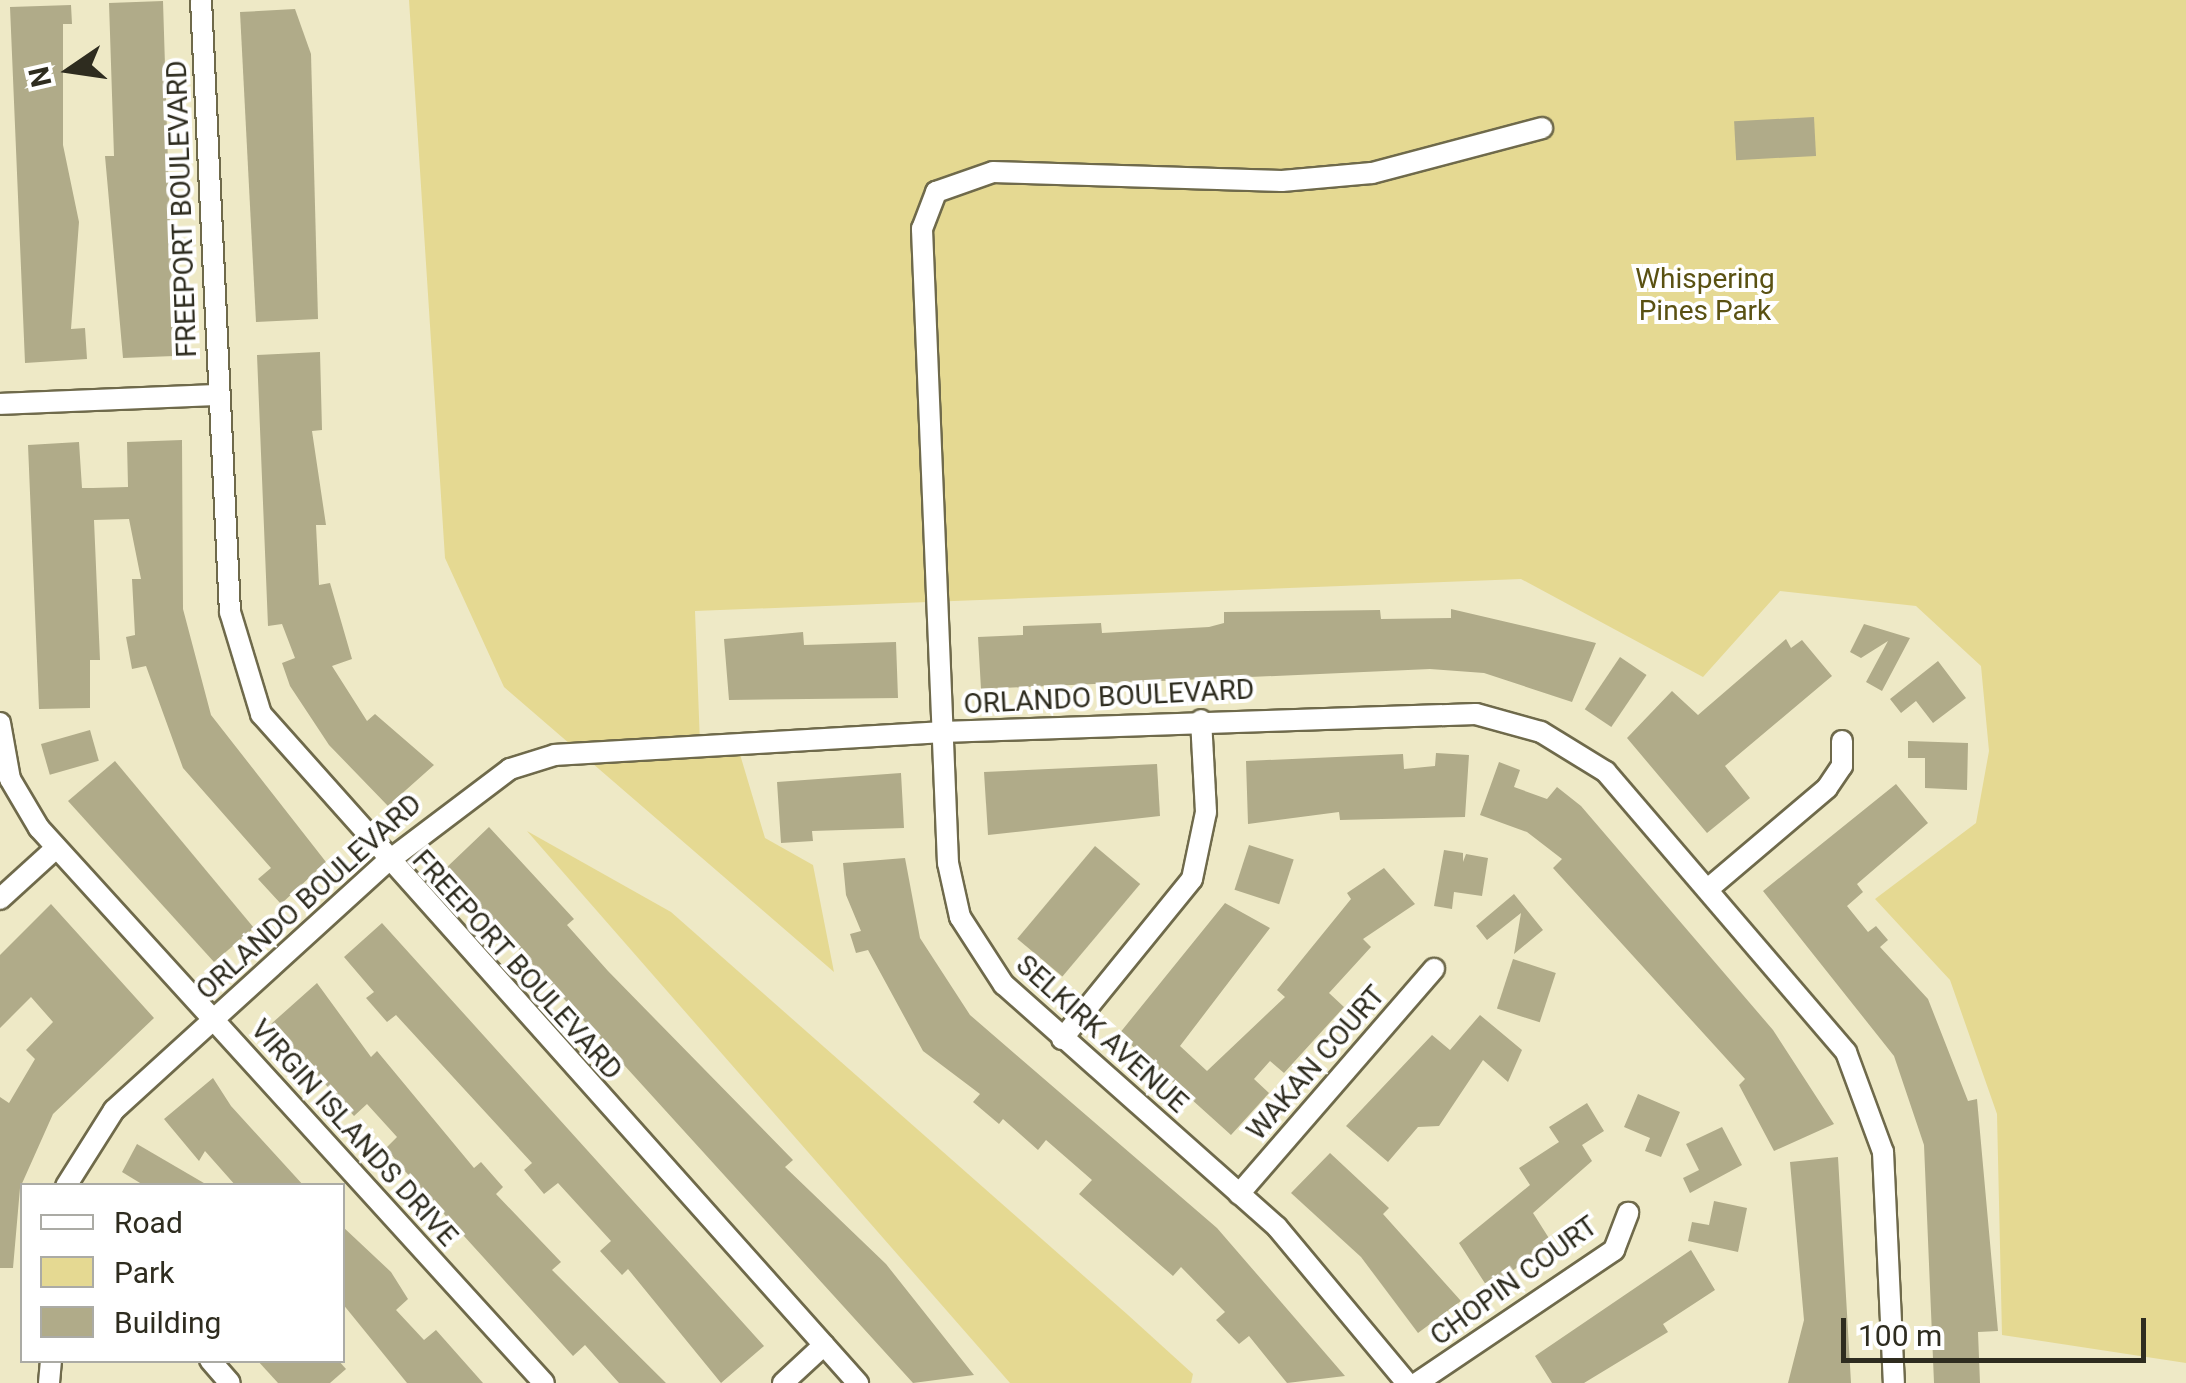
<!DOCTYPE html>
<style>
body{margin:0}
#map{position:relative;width:2186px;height:1383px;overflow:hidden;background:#eee9c6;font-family:Roboto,sans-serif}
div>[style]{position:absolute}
.green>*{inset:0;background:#e5d992}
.building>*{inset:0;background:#b0ab89;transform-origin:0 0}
.roads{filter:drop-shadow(2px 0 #6f6a4b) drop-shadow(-2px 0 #6f6a4b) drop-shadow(0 2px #6f6a4b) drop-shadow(0 -2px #6f6a4b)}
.minor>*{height:20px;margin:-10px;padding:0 10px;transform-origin:10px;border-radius:10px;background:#fff}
span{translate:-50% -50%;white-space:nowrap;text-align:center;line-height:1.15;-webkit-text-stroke:8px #fff;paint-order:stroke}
.street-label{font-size:28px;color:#2e2c1f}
.park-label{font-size:28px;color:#5a5112}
.legend{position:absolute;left:20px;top:1183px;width:325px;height:180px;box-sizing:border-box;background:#fff;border:2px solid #ababa5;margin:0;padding:12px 18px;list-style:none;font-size:30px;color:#2e2c1f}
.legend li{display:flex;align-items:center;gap:20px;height:50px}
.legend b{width:50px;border:2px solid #ababa5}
.north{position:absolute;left:20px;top:20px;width:100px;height:100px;-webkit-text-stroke:8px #fff;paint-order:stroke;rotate:257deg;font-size:28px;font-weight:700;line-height:40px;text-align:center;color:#2e2c1f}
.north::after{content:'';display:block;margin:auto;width:35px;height:45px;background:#2e2c1f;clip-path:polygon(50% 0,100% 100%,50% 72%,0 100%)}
.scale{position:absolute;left:1841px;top:1318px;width:305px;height:45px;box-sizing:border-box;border:5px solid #2e2c1f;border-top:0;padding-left:12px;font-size:30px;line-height:35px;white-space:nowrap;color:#2e2c1f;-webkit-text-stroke:8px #fff;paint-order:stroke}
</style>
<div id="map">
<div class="green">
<i style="clip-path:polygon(409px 0,2186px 0,2186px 1363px,2002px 1335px,1997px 1114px,1950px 980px,1875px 899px,1976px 823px,1989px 751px,1981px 666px,1916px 606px,1780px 591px,1703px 677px,1521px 579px,695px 611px,700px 744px,736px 741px,765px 838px,813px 865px,834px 972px,504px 687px,445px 558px)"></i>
<i style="clip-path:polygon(527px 831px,671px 912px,1128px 1315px,1193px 1374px,1191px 1383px,1010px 1383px)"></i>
</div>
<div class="building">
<i style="clip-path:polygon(163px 1px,174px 356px,123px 358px,105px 156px,114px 156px,109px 3px)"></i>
<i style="clip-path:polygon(71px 5px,72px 24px,63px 24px,63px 145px,79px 222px,71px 329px,85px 328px,87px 359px,25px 363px,10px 7px)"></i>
<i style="clip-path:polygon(295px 9px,311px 54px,318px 319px,256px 322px,240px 12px)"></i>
<i style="left:1814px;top:117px;width:39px;height:80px;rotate:87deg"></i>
<i style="clip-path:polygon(320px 352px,322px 430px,312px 431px,326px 525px,316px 525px,319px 585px,330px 583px,352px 659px,332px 666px,367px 721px,375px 714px,434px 765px,388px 806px,329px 745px,290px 686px,282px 663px,295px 658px,282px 624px,268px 626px,257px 355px)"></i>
<i style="clip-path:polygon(182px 440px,183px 609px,211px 715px,326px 862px,281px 904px,258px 879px,271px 868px,183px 768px,146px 666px,132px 669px,126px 637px,135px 635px,132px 579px,141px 579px,129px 519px,94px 520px,100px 660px,90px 660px,90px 708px,39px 709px,28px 445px,79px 442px,82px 488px,93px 488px,128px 487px,127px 442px)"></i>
<i style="clip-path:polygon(1451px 609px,1596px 643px,1572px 702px,1484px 673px,1430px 669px,981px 689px,978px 637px,1023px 635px,1023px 626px,1101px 623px,1102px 633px,1209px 627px,1224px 623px,1224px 612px,1380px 610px,1381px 619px,1451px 618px)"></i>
<i style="clip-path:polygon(1864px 624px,1910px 638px,1882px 691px,1866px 682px,1888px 641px,1861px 658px,1850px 652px)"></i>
<i style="clip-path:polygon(803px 632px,804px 645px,896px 642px,898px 698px,729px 700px,724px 639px)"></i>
<i style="clip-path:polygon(1786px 639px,1791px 648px,1802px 640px,1832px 676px,1725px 766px,1750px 798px,1707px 833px,1627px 738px,1672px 691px,1698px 715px)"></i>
<i style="left:1620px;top:657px;width:32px;height:63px;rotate:34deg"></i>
<i style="clip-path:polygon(1938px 661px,1966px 698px,1933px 723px,1916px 701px,1901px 713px,1890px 699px)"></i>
<i style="left:90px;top:730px;width:32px;height:51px;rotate:74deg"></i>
<i style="clip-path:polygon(1908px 741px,1968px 743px,1967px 790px,1925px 788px,1925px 758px,1908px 758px)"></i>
<i style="clip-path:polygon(1436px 753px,1469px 755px,1465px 817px,1340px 820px,1339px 812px,1248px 824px,1246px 761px,1403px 754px,1404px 769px,1435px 766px)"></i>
<i style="clip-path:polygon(115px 761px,254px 928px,214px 962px,68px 801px)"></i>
<i style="clip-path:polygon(1499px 762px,1520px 770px,1514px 787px,1547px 799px,1557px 787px,1581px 806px,1773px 1030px,1834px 1124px,1774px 1151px,1739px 1085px,1745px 1079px,1553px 868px,1562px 859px,1527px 832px,1480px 815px)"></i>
<i style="clip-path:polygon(1157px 764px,1160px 816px,988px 835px,984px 772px)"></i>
<i style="clip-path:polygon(901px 773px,904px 828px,812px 831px,813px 841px,781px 843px,777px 782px)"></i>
<i style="clip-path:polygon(1896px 784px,1928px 823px,1857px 884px,1863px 892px,1847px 906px,1868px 932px,1876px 926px,1888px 940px,1880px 947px,1928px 999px,1968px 1101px,1977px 1099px,1998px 1331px,1978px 1332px,1980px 1383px,1934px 1383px,1924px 1145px,1894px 1056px,1763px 891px)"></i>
<i style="clip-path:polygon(489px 827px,574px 919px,567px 925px,608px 971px,793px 1160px,785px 1167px,886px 1264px,974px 1375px,913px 1383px,475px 901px,446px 868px)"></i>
<i style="left:1249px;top:845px;width:47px;height:47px;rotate:18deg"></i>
<i style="left:1095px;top:846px;width:59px;height:121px;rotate:40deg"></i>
<i style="clip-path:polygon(1444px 850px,1463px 853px,1463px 862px,1466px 854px,1488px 858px,1482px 896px,1454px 892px,1452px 909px,1434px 906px)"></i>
<i style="clip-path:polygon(905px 858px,920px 938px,970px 1015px,1217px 1228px,1345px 1376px,1287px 1383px,1249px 1336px,1239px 1344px,1216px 1320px,1225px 1312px,1181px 1267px,1173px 1276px,1079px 1194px,1092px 1180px,1046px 1140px,1038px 1150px,1003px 1119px,999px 1124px,973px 1102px,980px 1094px,923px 1051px,868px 950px,856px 953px,850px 934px,861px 931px,846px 895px,843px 863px)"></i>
<i style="clip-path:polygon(1384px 868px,1415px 904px,1363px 939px,1371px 947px,1329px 993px,1344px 1007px,1284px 1073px,1270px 1061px,1254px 1079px,1269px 1093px,1231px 1135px,1119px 1034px,1225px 903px,1270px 928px,1180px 1046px,1207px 1071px,1285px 997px,1277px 990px,1351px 899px,1347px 893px)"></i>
<i style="clip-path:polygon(1514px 894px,1543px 930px,1514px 954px,1521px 913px,1487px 940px,1476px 926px)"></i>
<i style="clip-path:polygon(51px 904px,154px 1018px,53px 1114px,20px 1188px,13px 1268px,0 1268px,0 1097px,9px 1103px,35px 1059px,26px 1050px,53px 1022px,31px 997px,0 1028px,0 955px)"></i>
<i style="clip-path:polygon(382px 923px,764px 1346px,721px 1383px,628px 1269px,622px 1275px,600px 1251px,611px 1241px,558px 1183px,544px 1194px,524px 1170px,532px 1163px,396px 1015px,387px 1022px,366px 998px,374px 992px,344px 957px)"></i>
<i style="left:1513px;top:959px;width:45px;height:52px;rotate:18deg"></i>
<i style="clip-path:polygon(317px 983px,371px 1057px,377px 1051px,474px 1168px,481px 1162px,503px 1187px,496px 1194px,561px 1262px,552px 1270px,666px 1383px,619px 1383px,585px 1345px,573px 1356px,404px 1170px,386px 1148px,397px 1137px,367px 1104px,354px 1116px,271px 1024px)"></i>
<i style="clip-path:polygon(1480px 1015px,1522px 1050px,1508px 1082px,1483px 1060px,1439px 1126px,1418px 1127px,1388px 1162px,1346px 1126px,1432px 1035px,1450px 1050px)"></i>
<i style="clip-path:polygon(213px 1078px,231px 1106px,304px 1186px,236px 1186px,205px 1151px,199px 1161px,164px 1119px)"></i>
<i style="clip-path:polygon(1638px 1094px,1680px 1112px,1661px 1157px,1645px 1151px,1650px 1138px,1624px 1127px)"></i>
<i style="clip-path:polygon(1587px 1103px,1604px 1131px,1582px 1145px,1592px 1161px,1533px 1213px,1552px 1243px,1488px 1288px,1459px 1243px,1530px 1185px,1519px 1168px,1559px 1142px,1549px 1127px)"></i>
<i style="clip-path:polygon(1722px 1127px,1742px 1165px,1690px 1193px,1683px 1178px,1699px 1170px,1686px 1144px)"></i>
<i style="clip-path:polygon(137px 1144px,209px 1186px,145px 1186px,122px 1172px)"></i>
<i style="clip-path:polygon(1330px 1153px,1389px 1208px,1383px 1214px,1461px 1301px,1418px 1333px,1361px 1257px,1291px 1193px)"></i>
<i style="clip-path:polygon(1838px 1157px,1851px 1383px,1788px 1383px,1804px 1320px,1790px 1162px)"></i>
<i style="clip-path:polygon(1714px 1201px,1747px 1208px,1738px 1252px,1688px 1241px,1692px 1222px,1709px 1225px)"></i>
<i style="clip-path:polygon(342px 1226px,391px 1272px,408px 1299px,396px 1310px,424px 1340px,436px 1330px,483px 1383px,407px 1383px,342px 1303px)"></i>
<i style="clip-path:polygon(1691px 1250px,1715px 1290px,1663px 1324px,1668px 1332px,1584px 1383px,1552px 1383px,1535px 1356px)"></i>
<i style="clip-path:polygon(257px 1360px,338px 1360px,346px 1369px,330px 1383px,278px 1383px)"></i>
</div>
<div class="roads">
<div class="minor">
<i style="left:201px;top:0;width:613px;rotate:87.29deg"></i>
<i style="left:230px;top:612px;width:107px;rotate:73.1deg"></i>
<i style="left:261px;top:714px;width:897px;rotate:48.26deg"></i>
<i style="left:0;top:404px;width:218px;rotate:-2.4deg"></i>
<i style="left:0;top:723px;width:57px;rotate:79.9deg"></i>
<i style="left:10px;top:779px;width:57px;rotate:59.4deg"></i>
<i style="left:39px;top:828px;width:750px;rotate:47.7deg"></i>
<i style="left:1708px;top:889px;width:156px;rotate:-40.3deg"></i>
<i style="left:1827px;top:788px;width:27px;rotate:-56deg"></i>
<i style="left:1842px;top:766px;width:25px;rotate:-90deg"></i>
<i style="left:0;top:899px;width:76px;rotate:-42.3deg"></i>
<i style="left:1062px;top:1039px;width:206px;rotate:-50.9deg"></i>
<i style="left:1192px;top:879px;width:68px;rotate:-78.2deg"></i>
<i style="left:1206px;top:812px;width:92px;rotate:-93.1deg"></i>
<i style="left:66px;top:1186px;width:90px;rotate:-57.7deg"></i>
<i style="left:114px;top:1110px;width:369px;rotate:-42.3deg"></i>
<i style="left:387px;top:862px;width:154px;rotate:-37.1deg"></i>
<i style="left:510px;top:769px;width:47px;rotate:-17.3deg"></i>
<i style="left:555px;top:755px;width:388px;rotate:-3.4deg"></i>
<i style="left:942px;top:732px;width:534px;rotate:-1.93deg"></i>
<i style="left:1476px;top:714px;width:67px;rotate:15.5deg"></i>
<i style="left:1541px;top:732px;width:76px;rotate:31.6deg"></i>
<i style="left:1606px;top:772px;width:369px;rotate:49.4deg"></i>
<i style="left:1846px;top:1052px;width:107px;rotate:69.7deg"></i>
<i style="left:1883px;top:1152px;width:231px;rotate:87.3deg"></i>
<i style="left:1239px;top:1194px;width:298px;rotate:-49.1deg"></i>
<i style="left:210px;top:1360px;width:30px;rotate:49deg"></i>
<i style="left:49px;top:1383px;width:23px;rotate:-85deg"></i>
<i style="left:783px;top:1383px;width:56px;rotate:-42.8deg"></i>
<i style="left:1407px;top:1383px;width:203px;rotate:-129.8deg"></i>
<i style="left:1277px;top:1227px;width:365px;rotate:-138.4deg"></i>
<i style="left:1004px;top:985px;width:81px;rotate:-122.9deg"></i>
<i style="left:960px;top:917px;width:55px;rotate:-102.5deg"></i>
<i style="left:948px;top:863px;width:635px;rotate:-92.35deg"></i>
<i style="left:922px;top:229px;width:40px;rotate:-69deg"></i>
<i style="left:936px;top:192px;width:60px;rotate:-19.3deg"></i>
<i style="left:993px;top:172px;width:289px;rotate:1.8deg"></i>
<i style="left:1282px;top:181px;width:90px;rotate:-5.1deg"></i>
<i style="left:1372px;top:173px;width:176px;rotate:-14.8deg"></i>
<i style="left:1417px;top:1383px;width:238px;rotate:-34deg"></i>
<i style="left:1614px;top:1250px;width:40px;rotate:-69deg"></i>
</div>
</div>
<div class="street-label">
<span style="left:182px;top:209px;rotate:-92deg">FREEPORT BOULEVARD</span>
<span style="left:1109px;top:697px;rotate:-3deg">ORLANDO BOULEVARD</span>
<span style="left:309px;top:897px;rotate:-42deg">ORLANDO BOULEVARD</span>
<span style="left:517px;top:965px;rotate:48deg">FREEPORT BOULEVARD</span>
<span style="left:1102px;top:1034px;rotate:42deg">SELKIRK AVENUE</span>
<span style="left:1316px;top:1063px;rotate:-49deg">WAKAN COURT</span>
<span style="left:354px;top:1133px;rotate:48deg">VIRGIN ISLANDS DRIVE</span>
<span style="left:1514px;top:1281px;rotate:-36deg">CHOPIN COURT</span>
</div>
<div class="park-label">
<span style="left:1705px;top:295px">Whispering<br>Pines Park</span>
</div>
<ul class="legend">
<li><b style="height:12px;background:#fff"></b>Road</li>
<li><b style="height:28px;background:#e5d992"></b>Park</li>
<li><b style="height:28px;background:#b0ab89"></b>Building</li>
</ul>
<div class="north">N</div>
<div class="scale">100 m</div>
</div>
